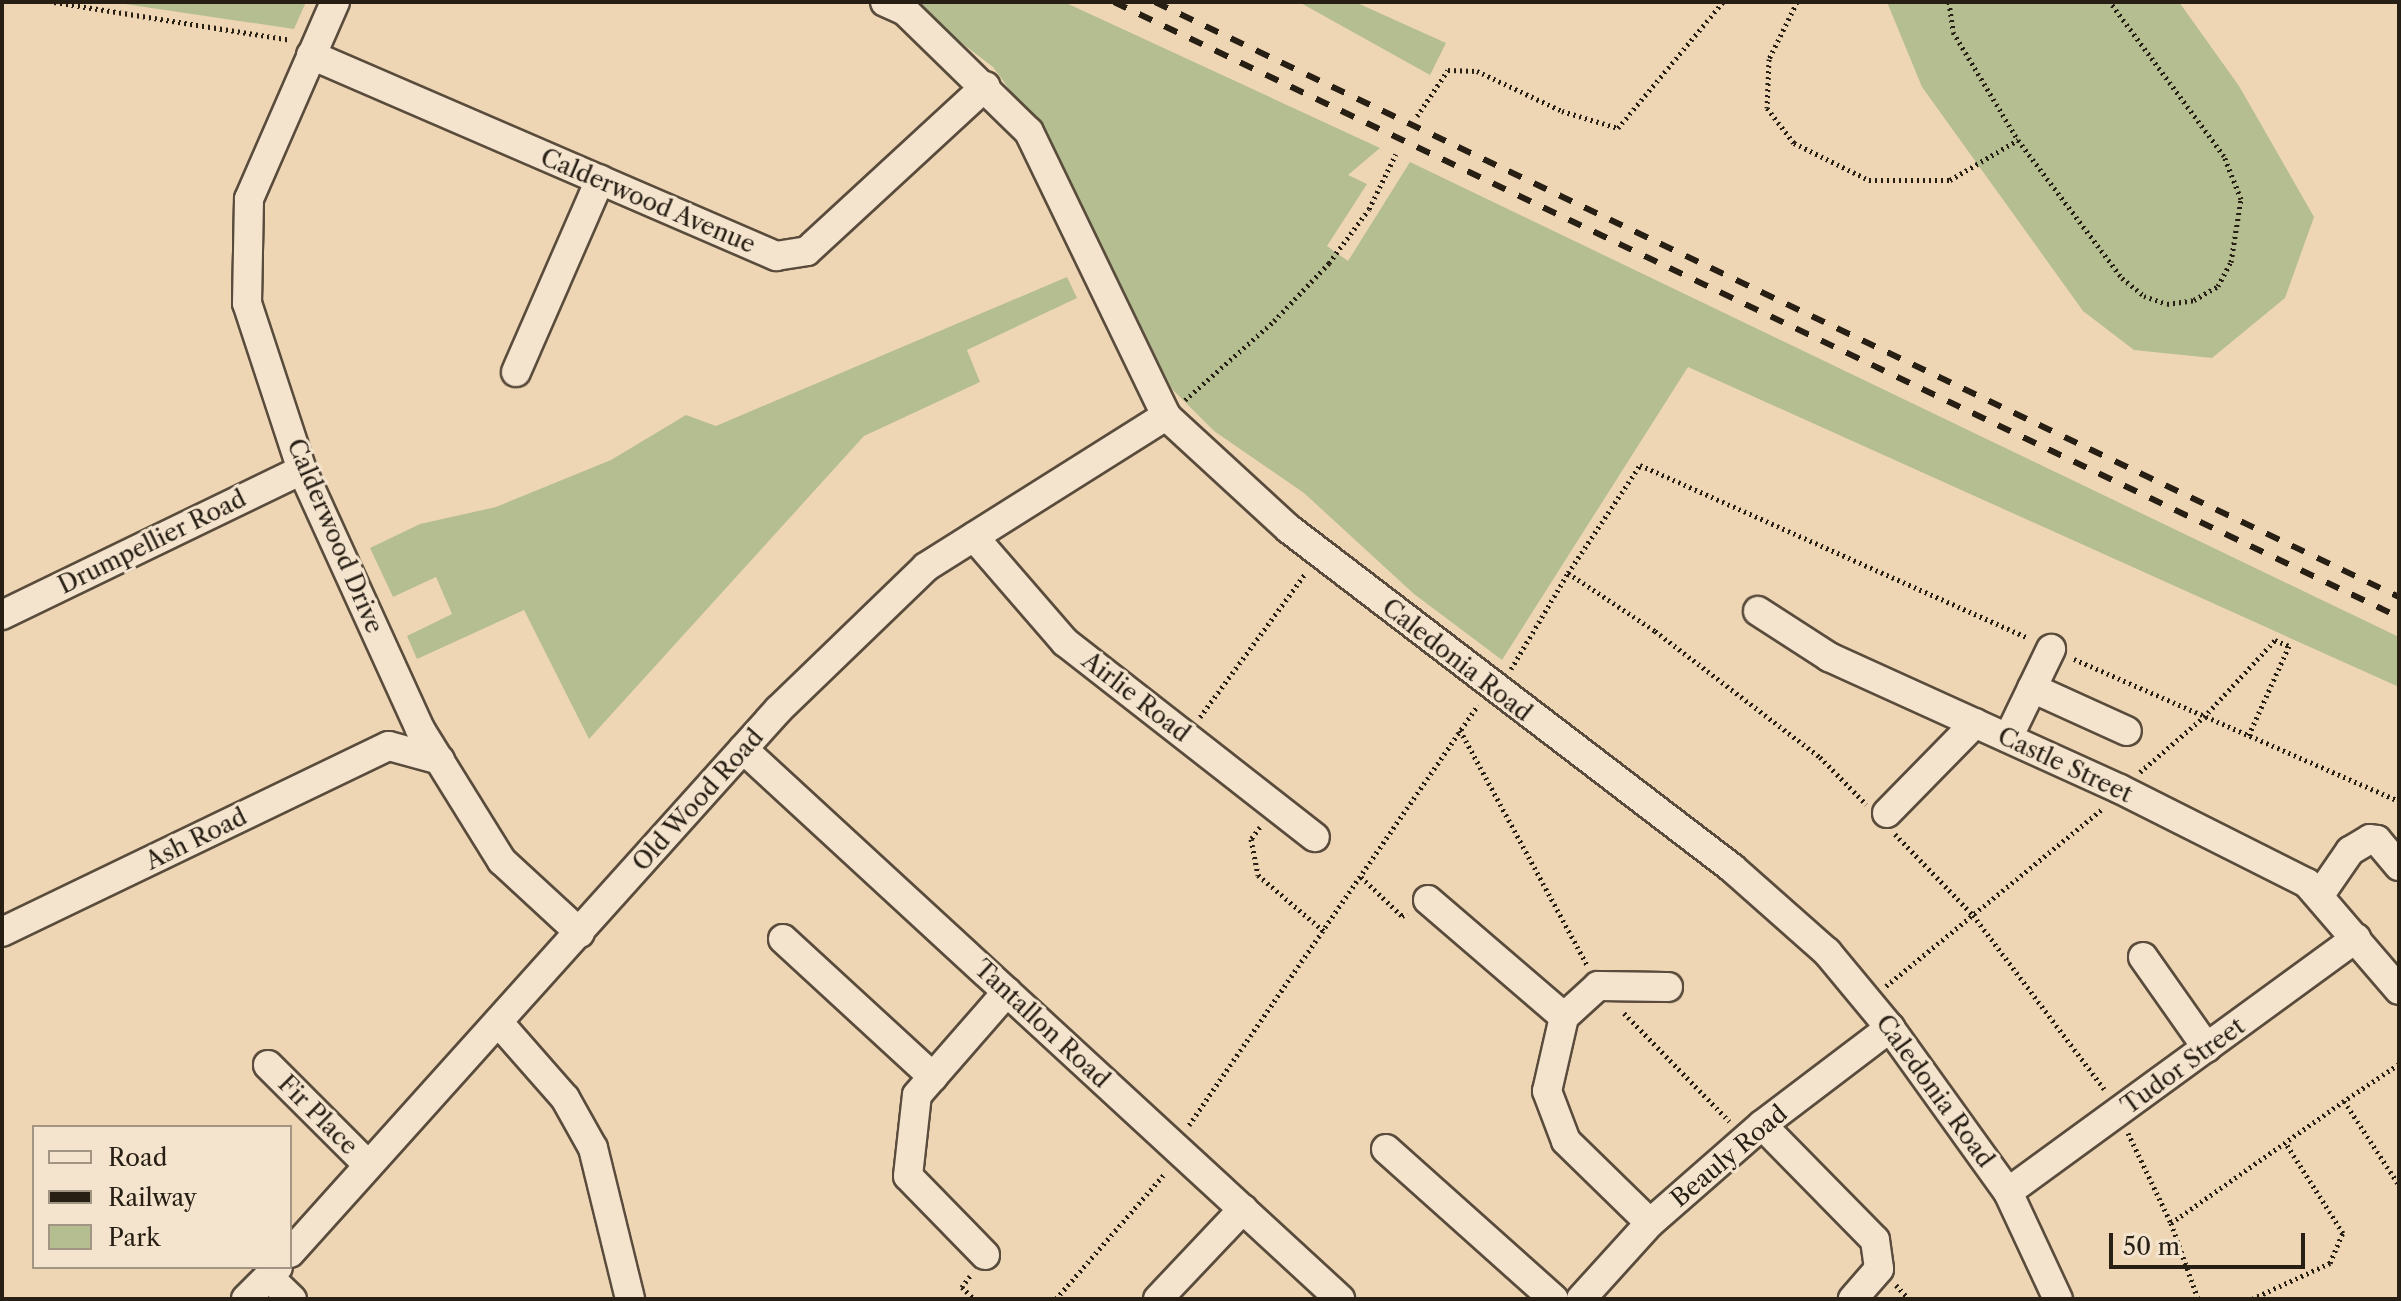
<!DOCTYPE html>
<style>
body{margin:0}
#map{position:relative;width:2401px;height:1301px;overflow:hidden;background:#eed6b4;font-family:"Libre Caslon Text",serif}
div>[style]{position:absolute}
.green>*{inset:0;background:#b5be90}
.path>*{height:5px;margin-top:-2.5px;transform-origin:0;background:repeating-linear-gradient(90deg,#271e14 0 2px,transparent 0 6px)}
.roads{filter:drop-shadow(2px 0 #594c3c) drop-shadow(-2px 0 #594c3c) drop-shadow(0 2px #594c3c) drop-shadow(0 -2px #594c3c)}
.minor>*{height:28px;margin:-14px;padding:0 14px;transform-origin:14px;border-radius:14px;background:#f4e4ce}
.rail>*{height:6px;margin-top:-3px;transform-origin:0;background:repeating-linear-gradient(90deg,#271e14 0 14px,transparent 0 28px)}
span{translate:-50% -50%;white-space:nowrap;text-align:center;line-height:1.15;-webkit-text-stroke:6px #f4e4ce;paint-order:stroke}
.street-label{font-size:24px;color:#271e14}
.frame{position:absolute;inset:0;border:4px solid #271e14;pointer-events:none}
.legend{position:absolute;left:32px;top:1125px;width:260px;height:144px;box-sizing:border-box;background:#f4e4ce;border:2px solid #a29584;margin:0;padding:10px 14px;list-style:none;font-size:24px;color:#271e14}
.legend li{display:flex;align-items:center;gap:16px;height:40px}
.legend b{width:40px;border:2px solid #a29584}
.scale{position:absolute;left:2109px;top:1233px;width:196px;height:36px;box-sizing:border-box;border:4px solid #271e14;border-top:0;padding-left:10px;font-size:24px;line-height:28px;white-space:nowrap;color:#271e14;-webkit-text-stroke:6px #f4e4ce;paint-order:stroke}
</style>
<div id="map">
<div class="green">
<i style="clip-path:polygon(111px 2px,306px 2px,294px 29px)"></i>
<i style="clip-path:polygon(908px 2px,1064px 2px,1380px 148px,1348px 175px,1367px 184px,1327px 246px,1348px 261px,1410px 162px,2399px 637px,2399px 687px,1688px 367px,1502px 660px,1414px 594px,1304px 493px,1214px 431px,1172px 389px,1047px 141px,993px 67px)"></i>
<i style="clip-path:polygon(1299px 2px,1355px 2px,1446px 43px,1430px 75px)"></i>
<i style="clip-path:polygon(1887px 2px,2179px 2px,2239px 86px,2314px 217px,2285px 298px,2212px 358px,2134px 350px,2083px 311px,1922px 87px)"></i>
<i style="clip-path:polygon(1067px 277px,1077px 298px,967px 350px,980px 382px,864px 436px,589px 739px,524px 610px,417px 659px,407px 636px,452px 614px,436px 577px,393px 597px,370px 548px,420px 524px,496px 507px,611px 460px,686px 415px,716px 426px)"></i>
</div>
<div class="path">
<i style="left:54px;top:2px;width:239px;rotate:9.1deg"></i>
<i style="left:1797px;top:2px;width:64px;rotate:116.2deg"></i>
<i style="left:1769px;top:59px;width:49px;rotate:92.3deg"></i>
<i style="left:1767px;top:108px;width:44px;rotate:52.4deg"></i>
<i style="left:1794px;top:143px;width:84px;rotate:26.3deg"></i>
<i style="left:1869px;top:180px;width:81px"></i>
<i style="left:1950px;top:180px;width:79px;rotate:-30.5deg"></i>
<i style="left:1949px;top:2px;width:30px;rotate:82deg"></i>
<i style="left:1953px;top:32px;width:126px;rotate:59deg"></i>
<i style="left:2018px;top:140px;width:173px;rotate:53deg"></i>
<i style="left:2122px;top:278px;width:28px;rotate:39deg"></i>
<i style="left:2144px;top:296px;width:24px;rotate:19deg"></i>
<i style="left:2167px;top:304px;width:27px;rotate:-8deg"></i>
<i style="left:2194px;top:300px;width:28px;rotate:-30deg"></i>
<i style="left:2218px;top:286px;width:27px;rotate:-62deg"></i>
<i style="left:2231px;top:262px;width:64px;rotate:-81deg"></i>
<i style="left:2241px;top:199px;width:46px;rotate:-111.6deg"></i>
<i style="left:2224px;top:156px;width:192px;rotate:-126.5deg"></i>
<i style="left:1417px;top:116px;width:55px;rotate:-56deg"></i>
<i style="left:1448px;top:70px;width:29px;rotate:2deg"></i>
<i style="left:1477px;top:71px;width:94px;rotate:25.2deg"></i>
<i style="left:1562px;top:111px;width:59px;rotate:16.9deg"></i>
<i style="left:1618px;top:128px;width:164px;rotate:-50.2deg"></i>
<i style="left:1185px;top:400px;width:119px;rotate:-41.6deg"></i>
<i style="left:1274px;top:321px;width:80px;rotate:-46.5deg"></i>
<i style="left:1329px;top:263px;width:67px;rotate:-53.5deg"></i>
<i style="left:1369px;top:209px;width:61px;rotate:-63.9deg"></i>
<i style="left:1568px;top:573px;width:130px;rotate:-56.3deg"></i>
<i style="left:1640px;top:465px;width:425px;rotate:24deg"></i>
<i style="left:2074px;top:659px;width:355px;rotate:23.6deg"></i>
<i style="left:1511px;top:669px;width:112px;rotate:-59.3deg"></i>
<i style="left:1568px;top:573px;width:105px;rotate:33.7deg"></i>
<i style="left:1655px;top:631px;width:208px;rotate:37.4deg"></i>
<i style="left:1820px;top:757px;width:66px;rotate:45.6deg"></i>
<i style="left:1200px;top:717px;width:177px;rotate:-53.7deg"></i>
<i style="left:1460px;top:730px;width:267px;rotate:61.6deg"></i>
<i style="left:2140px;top:772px;width:84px;rotate:-40.7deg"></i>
<i style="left:2204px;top:717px;width:105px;rotate:-47.3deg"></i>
<i style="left:2275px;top:640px;width:15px;rotate:23deg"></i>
<i style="left:2289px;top:646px;width:100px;rotate:114.3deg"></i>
<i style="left:1260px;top:827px;width:15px;rotate:127deg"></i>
<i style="left:1251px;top:839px;width:37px;rotate:79deg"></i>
<i style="left:1258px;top:875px;width:88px;rotate:40.4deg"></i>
<i style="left:1895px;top:834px;width:112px;rotate:46.1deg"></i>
<i style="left:1973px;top:915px;width:218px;rotate:53deg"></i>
<i style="left:1361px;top:877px;width:57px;rotate:43.6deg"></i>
<i style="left:1402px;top:916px;width:6px;rotate:-31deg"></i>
<i style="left:1886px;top:986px;width:278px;rotate:-39.3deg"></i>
<i style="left:1624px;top:1013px;width:151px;rotate:45.8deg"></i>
<i style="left:2399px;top:1064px;width:66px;rotate:146.1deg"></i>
<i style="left:2344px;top:1101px;width:100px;rotate:56.8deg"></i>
<i style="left:1189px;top:1125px;width:510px;rotate:-55.47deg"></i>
<i style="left:2128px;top:1133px;width:100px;rotate:64.5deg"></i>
<i style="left:2171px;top:1223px;width:81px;rotate:70.4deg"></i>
<i style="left:2171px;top:1223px;width:212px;rotate:-35.2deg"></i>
<i style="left:970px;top:1276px;width:14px;rotate:126deg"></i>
<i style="left:962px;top:1287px;width:17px;rotate:45deg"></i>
<i style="left:1896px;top:1285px;width:19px;rotate:47deg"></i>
<i style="left:1056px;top:1299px;width:167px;rotate:-49.1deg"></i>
<i style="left:2252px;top:1299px;width:86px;rotate:-24.8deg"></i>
<i style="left:2330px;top:1263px;width:33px;rotate:-67deg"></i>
<i style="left:2343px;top:1233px;width:108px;rotate:-122.5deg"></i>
</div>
<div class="roads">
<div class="minor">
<i style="left:335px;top:2px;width:215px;rotate:113.6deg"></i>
<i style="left:249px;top:199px;width:104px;rotate:91.1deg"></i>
<i style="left:247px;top:303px;width:176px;rotate:71.8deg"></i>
<i style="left:302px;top:470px;width:285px;rotate:65.5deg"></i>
<i style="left:420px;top:729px;width:155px;rotate:58.2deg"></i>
<i style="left:502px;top:861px;width:106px;rotate:42.7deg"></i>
<i style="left:885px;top:2px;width:22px;rotate:24deg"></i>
<i style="left:905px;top:11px;width:173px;rotate:44.3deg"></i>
<i style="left:1029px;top:132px;width:315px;rotate:64.2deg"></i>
<i style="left:1166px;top:416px;width:167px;rotate:42.6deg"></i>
<i style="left:1289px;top:529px;width:558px;rotate:37.42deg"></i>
<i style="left:1732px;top:868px;width:127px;rotate:41.5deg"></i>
<i style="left:1827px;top:952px;width:99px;rotate:50.3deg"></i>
<i style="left:1890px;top:1028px;width:202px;rotate:54.3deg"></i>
<i style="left:2008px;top:1192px;width:118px;rotate:65deg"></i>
<i style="left:311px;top:55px;width:507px;rotate:23.38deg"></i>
<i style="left:776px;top:256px;width:31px;rotate:-9deg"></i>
<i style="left:807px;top:251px;width:243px;rotate:-42.7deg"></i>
<i style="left:516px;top:372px;width:210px;rotate:-66.4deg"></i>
<i style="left:974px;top:537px;width:139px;rotate:49.1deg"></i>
<i style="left:1065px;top:642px;width:317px;rotate:38deg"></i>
<i style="left:1758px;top:611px;width:85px;rotate:32.9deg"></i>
<i style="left:1829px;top:657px;width:320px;rotate:24.4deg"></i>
<i style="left:2120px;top:789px;width:209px;rotate:26.7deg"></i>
<i style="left:2307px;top:883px;width:141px;rotate:49.3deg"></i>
<i style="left:2px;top:615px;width:333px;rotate:-25.8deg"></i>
<i style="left:2032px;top:688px;width:104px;rotate:24.4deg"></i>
<i style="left:2008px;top:738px;width:99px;rotate:-64.2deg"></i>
<i style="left:743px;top:749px;width:812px;rotate:42.65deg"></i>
<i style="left:1887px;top:813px;width:126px;rotate:-45.6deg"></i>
<i style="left:2319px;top:896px;width:55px;rotate:-55.4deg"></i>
<i style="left:2350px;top:851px;width:23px;rotate:-31deg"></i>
<i style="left:2370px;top:839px;width:7px;rotate:8deg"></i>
<i style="left:2377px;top:840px;width:34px;rotate:50deg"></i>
<i style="left:1428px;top:900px;width:179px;rotate:40.7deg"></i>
<i style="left:1564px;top:1017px;width:76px;rotate:102.9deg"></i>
<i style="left:1547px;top:1091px;width:53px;rotate:69.2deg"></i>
<i style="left:1566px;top:1141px;width:117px;rotate:44.3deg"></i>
<i style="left:2px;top:932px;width:429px;rotate:-25.7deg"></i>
<i style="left:389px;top:746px;width:53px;rotate:15.4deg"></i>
<i style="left:783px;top:939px;width:204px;rotate:42.6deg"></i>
<i style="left:2143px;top:957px;width:111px;rotate:54.9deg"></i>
<i style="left:1564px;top:1017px;width:46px;rotate:-42.4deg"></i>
<i style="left:1598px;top:986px;width:70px;rotate:0.8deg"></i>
<i style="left:499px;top:1023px;width:100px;rotate:48.7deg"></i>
<i style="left:565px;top:1098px;width:57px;rotate:60.8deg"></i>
<i style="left:593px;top:1148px;width:155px;rotate:76.2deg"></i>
<i style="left:268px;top:1065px;width:141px;rotate:45deg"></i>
<i style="left:1762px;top:1125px;width:161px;rotate:45.5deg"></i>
<i style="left:1875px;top:1240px;width:29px;rotate:82deg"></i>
<i style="left:1879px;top:1269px;width:40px;rotate:131deg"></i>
<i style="left:1386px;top:1149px;width:225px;rotate:41.8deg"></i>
<i style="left:2008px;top:1192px;width:431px;rotate:-36.1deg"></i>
<i style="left:290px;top:1253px;width:731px;rotate:-48.05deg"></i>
<i style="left:779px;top:709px;width:204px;rotate:-44deg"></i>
<i style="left:926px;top:567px;width:284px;rotate:-32.2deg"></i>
<i style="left:985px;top:1255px;width:110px;rotate:-134.3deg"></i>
<i style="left:908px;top:1176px;width:81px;rotate:-83.7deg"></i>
<i style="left:917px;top:1095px;width:137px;rotate:-48.9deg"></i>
<i style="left:269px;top:1277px;width:32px;rotate:44deg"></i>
<i style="left:246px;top:1299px;width:45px;rotate:-45deg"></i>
<i style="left:1158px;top:1299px;width:124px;rotate:-46.6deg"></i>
<i style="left:1581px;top:1299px;width:103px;rotate:-47.8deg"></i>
<i style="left:1650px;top:1223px;width:149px;rotate:-41.2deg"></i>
<i style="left:1762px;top:1125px;width:161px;rotate:-37.2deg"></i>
</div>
</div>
<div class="rail">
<i style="left:1114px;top:2px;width:1425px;rotate:25.58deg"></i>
<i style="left:1155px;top:2px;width:1379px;rotate:25.56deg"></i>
</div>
<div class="street-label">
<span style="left:648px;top:201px;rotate:23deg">Calderwood Avenue</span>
<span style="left:335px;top:536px;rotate:67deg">Calderwood Drive</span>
<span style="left:152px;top:542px;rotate:-26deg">Drumpellier Road</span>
<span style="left:1457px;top:660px;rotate:38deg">Caledonia Road</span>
<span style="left:1136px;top:697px;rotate:38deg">Airlie Road</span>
<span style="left:2065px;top:765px;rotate:25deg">Castle Street</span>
<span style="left:698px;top:800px;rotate:-48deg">Old Wood Road</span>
<span style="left:196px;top:839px;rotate:-26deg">Ash Road</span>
<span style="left:1042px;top:1024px;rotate:43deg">Tantallon Road</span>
<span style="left:2183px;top:1066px;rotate:-36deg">Tudor Street</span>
<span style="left:1935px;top:1091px;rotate:54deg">Caledonia Road</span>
<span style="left:318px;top:1115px;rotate:45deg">Fir Place</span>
<span style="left:1729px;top:1156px;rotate:-40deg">Beauly Road</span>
</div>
<div class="frame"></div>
<ul class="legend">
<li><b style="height:10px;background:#f4e4ce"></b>Road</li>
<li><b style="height:10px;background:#271e14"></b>Railway</li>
<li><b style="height:22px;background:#b5be90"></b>Park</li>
</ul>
<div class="scale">50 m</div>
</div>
